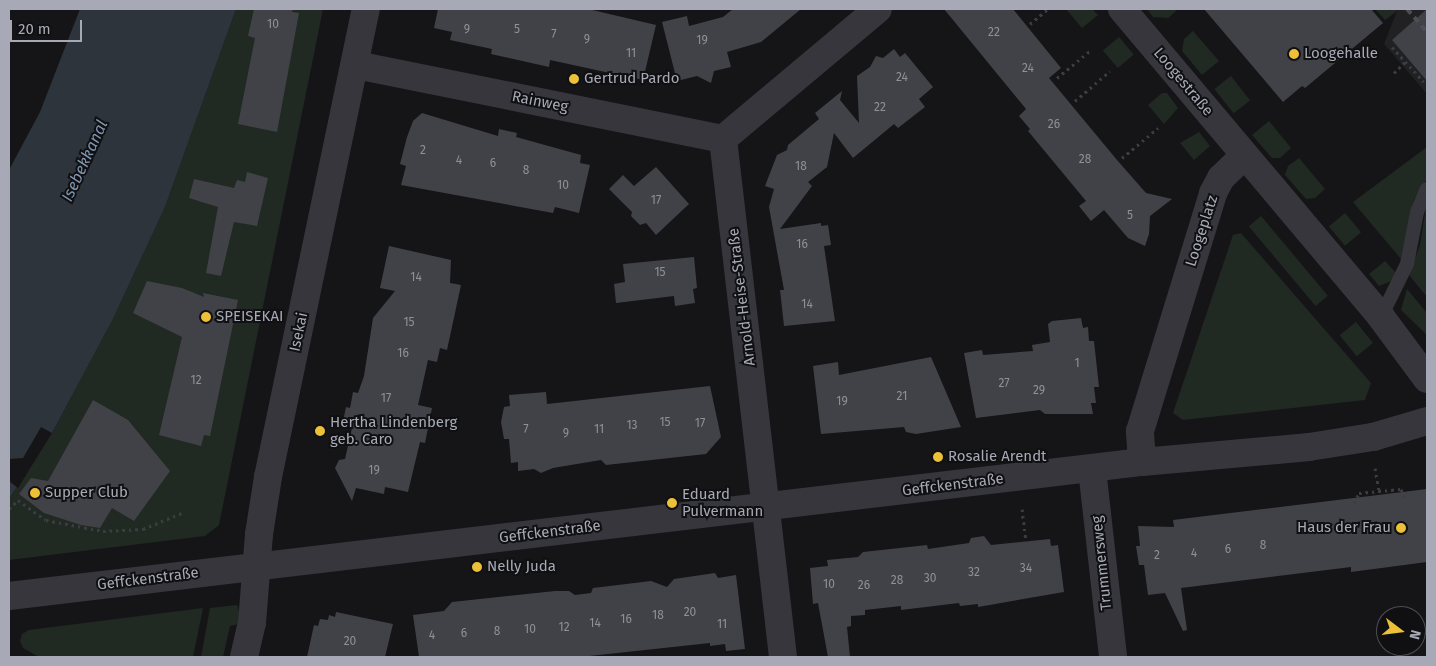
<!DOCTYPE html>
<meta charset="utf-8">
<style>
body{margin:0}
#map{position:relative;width:1436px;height:666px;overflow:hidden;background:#151517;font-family:"Fira Sans",sans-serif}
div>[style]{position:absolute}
.built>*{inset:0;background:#212124}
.green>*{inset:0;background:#212923;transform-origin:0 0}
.water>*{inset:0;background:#2d343c}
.pier>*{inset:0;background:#151517}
.building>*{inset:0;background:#414247}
.path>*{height:3px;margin-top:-1.5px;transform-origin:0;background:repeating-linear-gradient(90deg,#3c3d43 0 2.5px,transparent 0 6.5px)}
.service>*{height:14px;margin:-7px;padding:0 7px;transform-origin:7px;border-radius:7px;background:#36363c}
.minor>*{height:28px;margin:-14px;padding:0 14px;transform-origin:14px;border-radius:14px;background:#36363c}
.tertiary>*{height:28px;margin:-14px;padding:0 14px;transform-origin:14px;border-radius:14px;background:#36363c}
.rail>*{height:4px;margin-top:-2px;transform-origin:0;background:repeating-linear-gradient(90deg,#4d4e55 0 6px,transparent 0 11px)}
.dots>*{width:14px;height:14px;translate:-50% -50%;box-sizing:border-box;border:2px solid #101012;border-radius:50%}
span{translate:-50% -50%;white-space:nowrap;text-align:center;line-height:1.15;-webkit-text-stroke:4px #101012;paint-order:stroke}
.number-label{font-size:12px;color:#8e909a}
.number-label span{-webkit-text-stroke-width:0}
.poi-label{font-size:15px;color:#a7aab6}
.left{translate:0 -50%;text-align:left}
.right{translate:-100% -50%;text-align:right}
.street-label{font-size:15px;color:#a7aab6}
.water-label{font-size:16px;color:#7f95b1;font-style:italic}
.frame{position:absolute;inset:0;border:10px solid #a7aab6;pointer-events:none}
.north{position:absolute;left:1376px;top:606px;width:50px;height:50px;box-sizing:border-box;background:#101012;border:1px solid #4c4e54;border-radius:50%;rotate:105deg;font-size:14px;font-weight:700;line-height:20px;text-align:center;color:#a7aab6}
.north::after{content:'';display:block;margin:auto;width:18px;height:22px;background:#ecc037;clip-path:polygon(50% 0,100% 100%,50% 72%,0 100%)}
.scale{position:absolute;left:10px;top:20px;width:72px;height:22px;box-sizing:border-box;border:2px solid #a7aab6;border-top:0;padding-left:6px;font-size:15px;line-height:18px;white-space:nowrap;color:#a7aab6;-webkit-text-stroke:4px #101012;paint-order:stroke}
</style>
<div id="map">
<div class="built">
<i style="clip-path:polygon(1395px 9px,1427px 9px,1427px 36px,1423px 40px,1427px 45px,1427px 94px,1384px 44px,1397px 11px)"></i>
</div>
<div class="green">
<i style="clip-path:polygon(236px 9px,323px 9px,219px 525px,205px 536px,9px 560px,9px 499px,52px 433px,113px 319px,165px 207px)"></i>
<i style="clip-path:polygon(1066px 9px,1092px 9px,1098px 15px,1082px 28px)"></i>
<i style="clip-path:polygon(1147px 9px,1175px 9px,1176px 11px,1168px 18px,1153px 17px)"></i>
<i style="clip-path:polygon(1375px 9px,1395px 9px,1397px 11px,1385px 20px)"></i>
<i style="clip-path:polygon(1193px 31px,1219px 61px,1202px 75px,1182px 51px,1184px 39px)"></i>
<i style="left:1119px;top:37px;width:23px;height:21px;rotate:50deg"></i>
<i style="left:1231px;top:76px;width:31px;height:21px;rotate:52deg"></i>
<i style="clip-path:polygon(1162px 93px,1167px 93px,1178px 108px,1164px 124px,1148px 105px)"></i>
<i style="clip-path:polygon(1269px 121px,1291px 148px,1280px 158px,1272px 158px,1252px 135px)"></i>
<i style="clip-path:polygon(1199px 132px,1210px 146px,1194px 160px,1180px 143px)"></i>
<i style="clip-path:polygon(1427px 147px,1427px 179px,1414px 200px,1401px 259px,1353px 202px)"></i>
<i style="clip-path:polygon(1299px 158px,1325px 189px,1315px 198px,1306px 199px,1285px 175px,1288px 166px)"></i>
<i style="clip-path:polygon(1427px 200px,1427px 297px,1409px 275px,1420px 245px)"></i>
<i style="left:1345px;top:213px;width:25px;height:21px;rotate:50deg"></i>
<i style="left:1261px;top:216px;width:104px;height:16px;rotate:50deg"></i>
<i style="clip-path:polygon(1241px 233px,1371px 383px,1365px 400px,1183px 420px,1173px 413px,1233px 235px)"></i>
<i style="clip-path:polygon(1385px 261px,1397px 274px,1394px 280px,1379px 286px,1369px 274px)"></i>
<i style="clip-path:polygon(1407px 289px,1427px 313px,1427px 335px,1401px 310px)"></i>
<i style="left:1356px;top:322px;width:27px;height:21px;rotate:51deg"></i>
<i style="clip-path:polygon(237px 605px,241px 618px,239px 624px,230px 626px,223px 657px,201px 657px,210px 608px)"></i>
<i style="clip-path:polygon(203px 608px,193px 657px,39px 657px,23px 648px,20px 641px,22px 634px,29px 630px)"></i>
</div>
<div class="water">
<i style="clip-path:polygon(80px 9px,236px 9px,165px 207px,113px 319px,52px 433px,9px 499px,9px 170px,40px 112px)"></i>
</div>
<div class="pier">
<i style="clip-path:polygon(41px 427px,52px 433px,18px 488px,9px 481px,9px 459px,23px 458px)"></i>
</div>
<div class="building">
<i style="clip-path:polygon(254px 9px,293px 9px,292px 12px,299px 13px,277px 132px,238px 124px,255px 38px,248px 36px)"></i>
<i style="clip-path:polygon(438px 9px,588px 9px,656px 25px,643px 80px,634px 78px,630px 82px,619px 75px,550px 60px,549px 67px,491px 54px,492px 49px,450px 40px,452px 32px,434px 28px)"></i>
<i style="clip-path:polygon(733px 9px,801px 9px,761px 42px,727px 52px,731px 67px,714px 71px,711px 83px,697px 76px,677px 81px,662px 22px,687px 16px,689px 26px,723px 17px)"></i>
<i style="clip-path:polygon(944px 9px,1013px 9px,1061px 68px,1049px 78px,1117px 160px,1146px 193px,1172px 199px,1150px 216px,1149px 234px,1145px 246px,1128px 238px,1104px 210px,1091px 221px,1079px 206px,1086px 201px,1028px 131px,1030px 129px,1019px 116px,1026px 109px)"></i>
<i style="clip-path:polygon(1204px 9px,1371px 9px,1383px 23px,1305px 88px,1302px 86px,1283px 102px)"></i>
<i style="clip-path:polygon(1427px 9px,1427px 81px,1392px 40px)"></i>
<i style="clip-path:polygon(894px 49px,900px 57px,905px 53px,933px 87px,919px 99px,925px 107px,898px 128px,894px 124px,853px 158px,834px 133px,827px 167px,808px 182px,812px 186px,780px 229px,821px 223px,821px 226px,828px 225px,831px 245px,824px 246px,835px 321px,784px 326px,780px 290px,784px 290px,769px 207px,774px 189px,765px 186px,777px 155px,787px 150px,788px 145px,819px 119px,815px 113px,842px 91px,840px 100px,859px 123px,857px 76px,870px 67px,876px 56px,883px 58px)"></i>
<i style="clip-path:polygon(422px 113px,498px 136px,499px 129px,517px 133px,516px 137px,581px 155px,580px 163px,590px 165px,579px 213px,555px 207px,553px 213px,401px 185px,406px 166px,400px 164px,407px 137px,413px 121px)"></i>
<i style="clip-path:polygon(656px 167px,689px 204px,656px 235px,646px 223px,640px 225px,631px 216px,632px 212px,609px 189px,623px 175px,634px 186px)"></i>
<i style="clip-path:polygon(247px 172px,268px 178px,257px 226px,234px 222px,221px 276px,206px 273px,218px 207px,189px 198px,194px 179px,234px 188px,237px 180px,245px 182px)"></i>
<i style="clip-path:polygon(389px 246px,451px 260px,450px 283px,461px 285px,447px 350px,440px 348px,437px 362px,428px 360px,418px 405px,432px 408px,425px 443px,420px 442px,408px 492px,385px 487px,384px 494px,356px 488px,352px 501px,335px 468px,339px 460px,345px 459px,352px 428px,342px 426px,346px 407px,350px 408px,353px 392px,358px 393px,364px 376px,373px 318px,395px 291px,380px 288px)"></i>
<i style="clip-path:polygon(694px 257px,697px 288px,693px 289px,695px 303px,675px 306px,674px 296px,616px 303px,614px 284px,625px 282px,623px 264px)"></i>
<i style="clip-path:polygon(147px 281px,182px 288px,204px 297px,203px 293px,238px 300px,210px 436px,204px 435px,201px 446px,159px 435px,182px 337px,133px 313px)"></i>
<i style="clip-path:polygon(1081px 318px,1083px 328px,1088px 327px,1089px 341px,1094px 341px,1099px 387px,1094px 387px,1096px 403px,1091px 403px,1093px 414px,1045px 414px,1040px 410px,976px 418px,964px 353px,982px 350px,983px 355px,1033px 351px,1032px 345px,1050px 342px,1048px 324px,1052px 321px)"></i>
<i style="clip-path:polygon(931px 357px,961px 427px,916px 434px,906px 432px,904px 427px,821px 434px,813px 366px,838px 362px,839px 375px)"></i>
<i style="clip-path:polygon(710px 386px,721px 437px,706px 454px,606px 465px,601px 460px,553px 468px,541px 473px,534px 469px,518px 471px,518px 462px,511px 463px,509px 439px,504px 439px,501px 422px,504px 407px,510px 406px,509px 395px,546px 392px,547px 404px)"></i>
<i style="clip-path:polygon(93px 400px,128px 420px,170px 471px,134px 521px,112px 508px,100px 528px,81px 525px,44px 513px,19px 494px,31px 478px,48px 481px)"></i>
<i style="clip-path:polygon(1427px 489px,1427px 562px,1351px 572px,1351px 567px,1181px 588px,1187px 630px,1183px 631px,1165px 593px,1148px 595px,1144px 565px,1139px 565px,1136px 546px,1140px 546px,1138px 526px,1174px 527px,1173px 520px)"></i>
<i style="clip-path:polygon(984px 536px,991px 545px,1050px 539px,1051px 546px,1058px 545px,1064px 592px,978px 607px,978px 604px,960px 606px,959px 603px,901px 610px,901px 606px,865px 610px,865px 615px,851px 616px,851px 626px,847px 627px,850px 657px,828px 657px,818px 603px,813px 604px,810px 568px,828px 566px,827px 560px,858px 557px,863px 552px,927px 545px,928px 549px,969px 543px,971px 538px)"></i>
<i style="clip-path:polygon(715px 573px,718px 578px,736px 575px,745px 649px,726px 651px,725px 644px,710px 646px,710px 643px,580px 657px,419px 657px,413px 615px,444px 611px,452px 602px,555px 591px,569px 591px,575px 595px,591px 593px,593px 588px,651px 581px,667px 587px,674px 579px)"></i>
<i style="clip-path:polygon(336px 612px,393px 624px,385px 657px,307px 657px,314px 625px,318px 626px,320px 619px,328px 620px,329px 615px,335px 617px)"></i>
</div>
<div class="path">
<i style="left:1030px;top:24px;width:23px;rotate:-40deg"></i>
<i style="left:1392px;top:47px;width:47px;rotate:47.6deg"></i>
<i style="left:1394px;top:73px;width:16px;rotate:-45deg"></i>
<i style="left:1057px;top:78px;width:45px;rotate:-39.6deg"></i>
<i style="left:1075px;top:101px;width:46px;rotate:-40.6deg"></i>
<i style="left:1122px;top:158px;width:47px;rotate:-39.8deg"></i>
<i style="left:1375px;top:468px;width:23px;rotate:80deg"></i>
<i style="left:1354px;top:503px;width:11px;rotate:-63deg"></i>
<i style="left:1359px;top:493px;width:42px;rotate:-5.4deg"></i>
<i style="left:1401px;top:489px;width:9px;rotate:69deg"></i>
<i style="left:9px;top:509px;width:13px;rotate:-45deg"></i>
<i style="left:18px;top:500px;width:34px;rotate:36deg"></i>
<i style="left:46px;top:520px;width:58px;rotate:10.9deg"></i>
<i style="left:103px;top:531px;width:40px;rotate:-2.9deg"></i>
<i style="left:143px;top:529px;width:44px;rotate:-22.5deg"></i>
<i style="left:1022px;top:509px;width:31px;rotate:83deg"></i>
</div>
<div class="service">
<i style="left:1381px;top:317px;width:59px;rotate:-63.9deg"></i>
<i style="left:1407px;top:264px;width:53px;rotate:-79.1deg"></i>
<i style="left:1417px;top:212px;width:25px;rotate:-67deg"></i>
</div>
<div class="minor">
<i style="left:356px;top:65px;width:374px;rotate:11.4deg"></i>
<i style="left:723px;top:139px;width:521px;rotate:83.39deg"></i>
<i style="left:723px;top:139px;width:202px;rotate:-40deg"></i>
<i style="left:1142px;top:462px;width:31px;rotate:-94deg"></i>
<i style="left:1140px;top:431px;width:249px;rotate:-72.9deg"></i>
<i style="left:1213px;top:193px;width:17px;rotate:-62deg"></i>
<i style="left:1221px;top:178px;width:32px;rotate:-44deg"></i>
<i style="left:1092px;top:469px;width:189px;rotate:83.6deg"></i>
<i style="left:244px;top:657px;width:35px;rotate:-77deg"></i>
<i style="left:252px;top:623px;width:89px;rotate:-85.5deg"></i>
<i style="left:259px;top:534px;width:58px;rotate:-81deg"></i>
<i style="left:268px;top:477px;width:478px;rotate:-78.2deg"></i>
</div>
<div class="tertiary">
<i style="left:1122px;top:9px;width:402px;rotate:49.9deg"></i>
<i style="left:1381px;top:317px;width:77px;rotate:53.4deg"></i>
<i style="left:9px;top:596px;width:1141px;rotate:-6.75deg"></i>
<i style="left:1142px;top:462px;width:168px;rotate:-5.1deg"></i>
<i style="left:1309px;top:447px;width:65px;rotate:-8.9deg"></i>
<i style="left:1373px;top:437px;width:56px;rotate:-16.5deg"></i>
</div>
<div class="rail">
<i style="left:1407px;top:9px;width:30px;rotate:49deg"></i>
</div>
<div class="dots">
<i style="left:1294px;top:54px;background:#ecc037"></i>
<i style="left:574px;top:79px;background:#ecc037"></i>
<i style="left:206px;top:317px;background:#ecc037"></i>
<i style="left:320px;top:431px;background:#ecc037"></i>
<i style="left:938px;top:457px;background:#ecc037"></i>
<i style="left:35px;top:493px;background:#ecc037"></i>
<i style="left:672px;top:503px;background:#ecc037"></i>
<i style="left:1401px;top:528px;background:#ecc037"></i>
<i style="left:477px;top:567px;background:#ecc037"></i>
</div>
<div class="number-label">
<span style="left:273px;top:25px">10</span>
<span style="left:467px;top:30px">9</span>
<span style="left:517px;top:30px">5</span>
<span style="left:994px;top:33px">22</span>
<span style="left:554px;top:35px">7</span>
<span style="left:587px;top:40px">9</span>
<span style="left:702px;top:41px">19</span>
<span style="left:631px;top:54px">11</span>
<span style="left:1028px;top:69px">24</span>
<span style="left:902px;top:78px">24</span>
<span style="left:880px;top:108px">22</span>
<span style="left:1054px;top:125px">26</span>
<span style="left:423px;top:151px">2</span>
<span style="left:1085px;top:160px">28</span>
<span style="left:459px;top:161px">4</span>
<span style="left:493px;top:164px">6</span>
<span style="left:801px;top:167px">18</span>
<span style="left:526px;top:171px">8</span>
<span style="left:563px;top:186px">10</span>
<span style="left:656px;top:201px">17</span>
<span style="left:1130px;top:216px">5</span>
<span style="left:802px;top:245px">16</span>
<span style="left:660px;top:273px">15</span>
<span style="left:416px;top:278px">14</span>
<span style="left:807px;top:305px">14</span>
<span style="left:409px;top:323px">15</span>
<span style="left:403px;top:354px">16</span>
<span style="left:1077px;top:364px">1</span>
<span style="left:196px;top:381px">12</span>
<span style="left:1004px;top:384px">27</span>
<span style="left:1039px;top:391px">29</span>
<span style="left:902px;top:397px">21</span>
<span style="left:386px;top:399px">17</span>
<span style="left:842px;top:402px">19</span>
<span style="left:665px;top:423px">15</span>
<span style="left:700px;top:424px">17</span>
<span style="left:632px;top:426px">13</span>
<span style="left:526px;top:430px">7</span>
<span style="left:599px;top:430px">11</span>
<span style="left:566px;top:434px">9</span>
<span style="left:374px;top:471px">19</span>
<span style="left:1263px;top:546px">8</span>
<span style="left:1228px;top:550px">6</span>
<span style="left:1194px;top:554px">4</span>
<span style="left:1157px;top:556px">2</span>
<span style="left:1026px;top:569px">34</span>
<span style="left:974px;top:573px">32</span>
<span style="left:930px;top:579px">30</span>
<span style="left:897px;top:581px">28</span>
<span style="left:829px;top:585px">10</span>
<span style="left:864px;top:586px">26</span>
<span style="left:690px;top:613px">20</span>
<span style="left:658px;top:616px">18</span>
<span style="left:626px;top:620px">16</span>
<span style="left:595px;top:624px">14</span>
<span style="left:722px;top:625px">11</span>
<span style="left:564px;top:628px">12</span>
<span style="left:530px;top:630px">10</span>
<span style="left:497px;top:632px">8</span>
<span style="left:464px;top:634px">6</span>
<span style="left:432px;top:636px">4</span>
<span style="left:350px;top:642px">20</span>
</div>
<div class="poi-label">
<span class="left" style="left:1304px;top:54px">Loogehalle</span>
<span class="left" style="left:584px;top:79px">Gertrud Pardo</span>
<span class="left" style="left:216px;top:317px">SPEISEKAI</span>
<span class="left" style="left:330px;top:431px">Hertha Lindenberg<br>geb. Caro</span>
<span class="left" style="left:948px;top:457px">Rosalie Arendt</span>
<span class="left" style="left:45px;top:493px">Supper Club</span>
<span class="left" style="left:682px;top:503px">Eduard<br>Pulvermann</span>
<span class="right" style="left:1391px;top:528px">Haus der Frau</span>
<span class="left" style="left:487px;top:567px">Nelly Juda</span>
</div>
<div class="street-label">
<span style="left:1183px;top:82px;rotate:50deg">Loogestraße</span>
<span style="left:540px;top:102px;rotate:11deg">Rainweg</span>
<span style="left:1202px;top:231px;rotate:-72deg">Loogeplatz</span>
<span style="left:742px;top:297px;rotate:-97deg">Arnold-Heise-Straße</span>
<span style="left:299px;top:332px;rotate:-78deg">Isekai</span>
<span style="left:953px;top:485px;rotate:-7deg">Geffckenstraße</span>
<span style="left:550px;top:532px;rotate:-7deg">Geffckenstraße</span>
<span style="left:1102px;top:563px;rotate:-96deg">Trummersweg</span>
<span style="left:148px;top:579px;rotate:-7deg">Geffckenstraße</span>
</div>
<div class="water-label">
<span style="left:85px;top:161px;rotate:-65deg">Isebekkanal</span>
</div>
<div class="frame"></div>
<div class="north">N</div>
<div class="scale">20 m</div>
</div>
